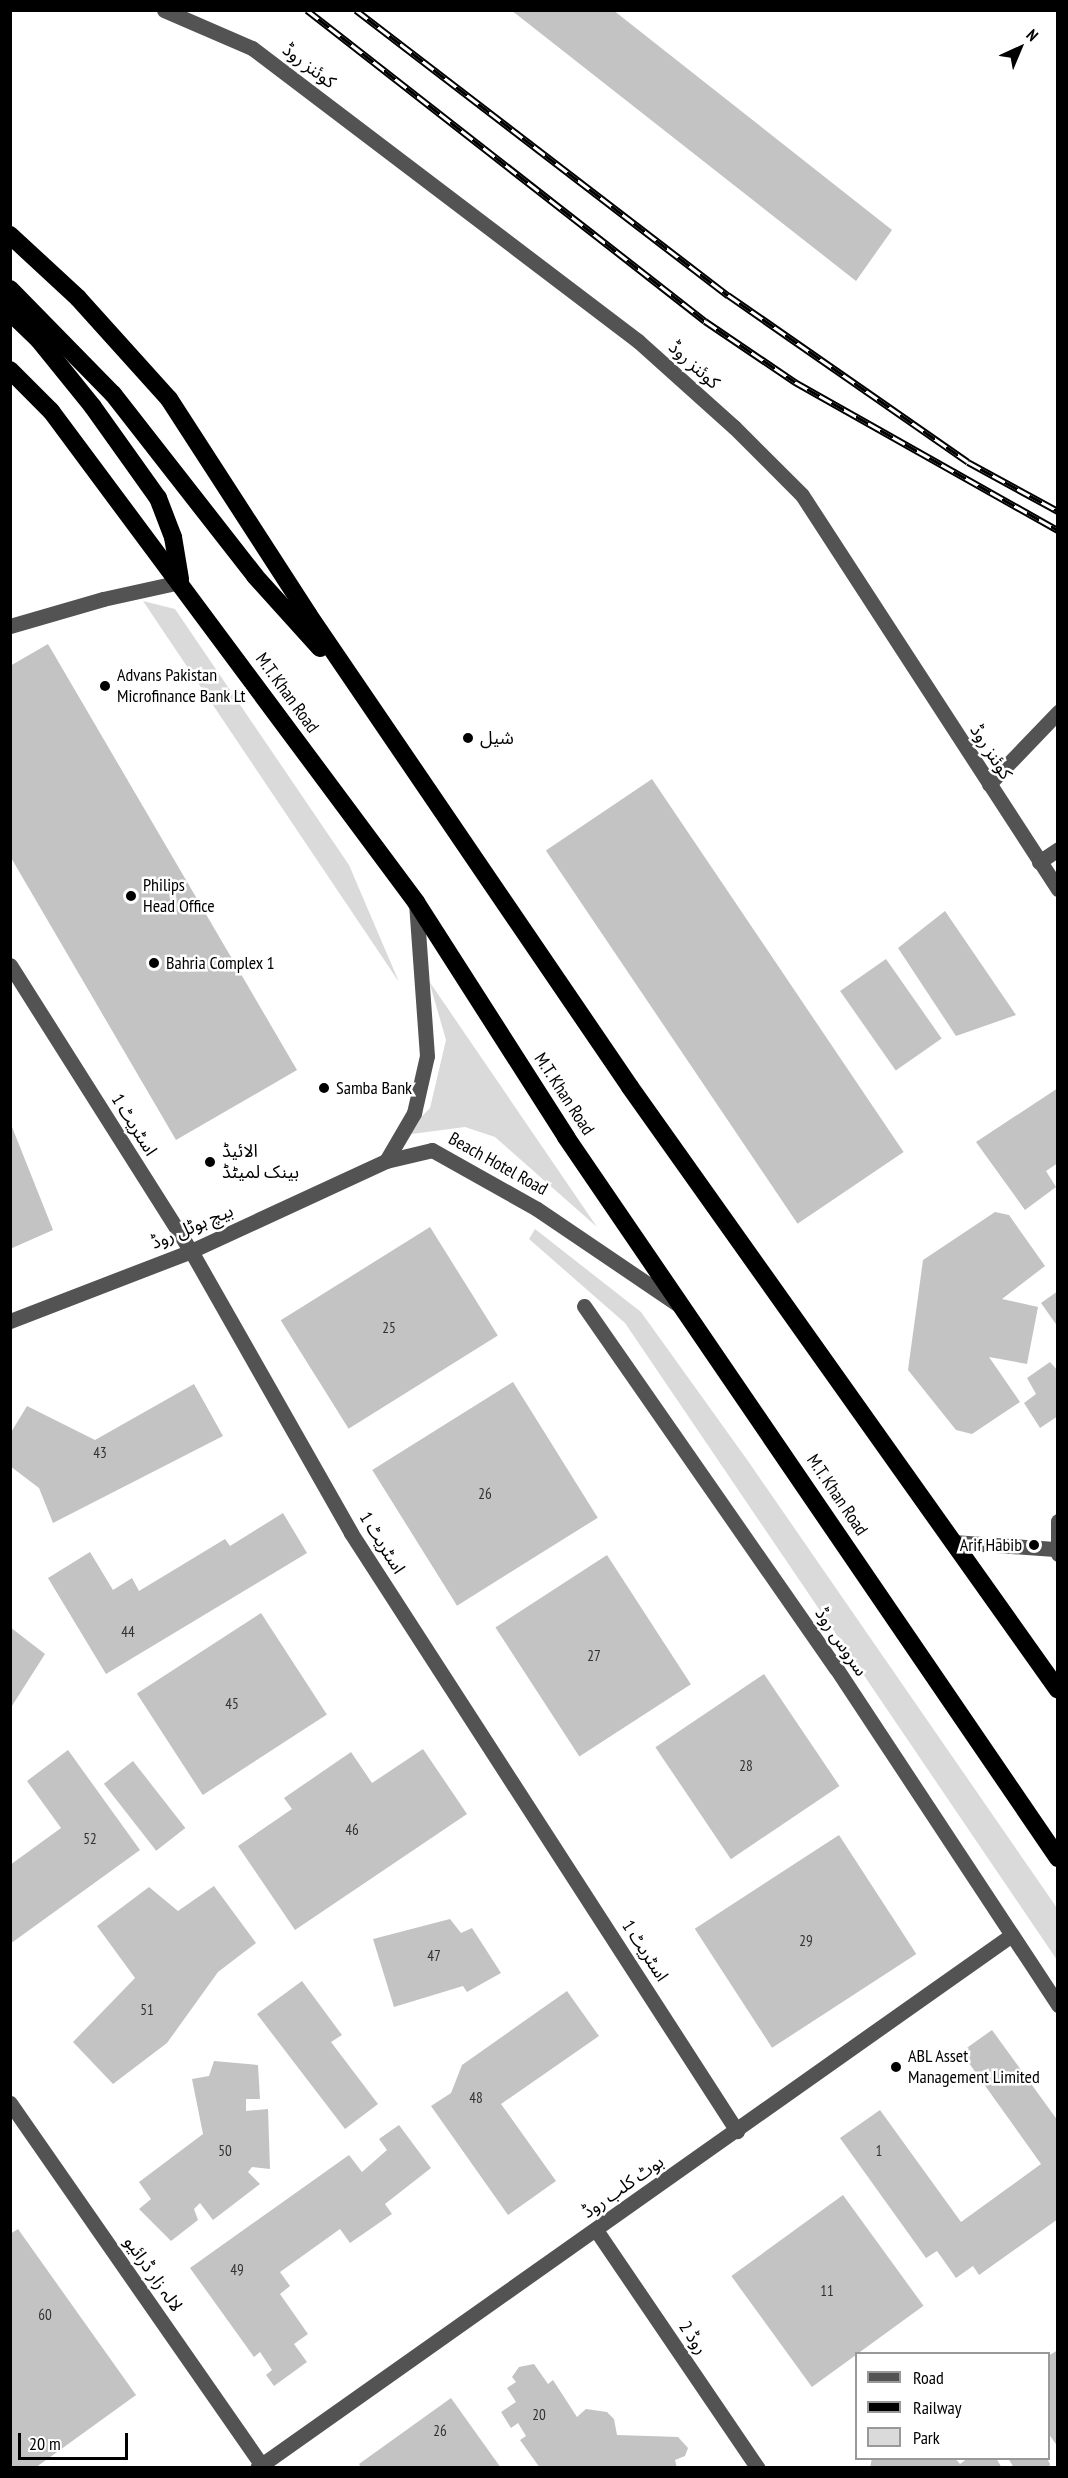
<!DOCTYPE html>
<meta charset="utf-8">
<style>
body{margin:0}
#map{position:relative;width:1068px;height:2478px;overflow:hidden;background:#fff;font-family:"PT Sans Narrow","Noto Sans Arabic",sans-serif}
div>[style]{position:absolute}
.green>*{inset:0;background:#dadada}
.building>*{inset:0;background:#c3c3c3;transform-origin:0 0}
.minor>*{height:15px;margin:-7.5px;padding:0 7.5px;transform-origin:7.5px;border-radius:7.5px;background:#535353}
.highway>*{height:18px;margin:-9px;padding:0 9px;transform-origin:9px;border-radius:9px;background:#000}
.rail>*{height:7px;margin-top:-3.5px;transform-origin:0;background:repeating-linear-gradient(90deg,#fff 0 14px,#000 0 28px);box-sizing:border-box;border-block:2px solid #000}
.dots>*{width:16px;height:16px;translate:-50% -50%;box-sizing:border-box;border:3px solid #fff;border-radius:50%}
span{translate:-50% -50%;white-space:nowrap;text-align:center;line-height:1.15;-webkit-text-stroke:5px #fff;paint-order:stroke}
.number-label{font-size:15px;color:#313131}
.number-label span{-webkit-text-stroke-width:0}
.street-label{font-size:18px;color:#000}
.poi-label{font-size:18px;color:#000}
.left{translate:0 -50%;text-align:left}
.right{translate:-100% -50%;text-align:right}
.frame{position:absolute;inset:0;border:12px solid #000;pointer-events:none}
.legend{position:absolute;left:855px;top:2352px;width:195px;height:108px;box-sizing:border-box;background:#fff;border:2px solid #999;margin:0;padding:8px 10px;list-style:none;font-size:18px;color:#000}
.legend li{display:flex;align-items:center;gap:12px;height:30px}
.legend b{width:30px;border:2px solid #999}
.north{position:absolute;left:990px;top:18px;width:60px;height:60px;-webkit-text-stroke:4px #fff;paint-order:stroke;rotate:44deg;font-size:16px;font-weight:700;line-height:24px;text-align:center;color:#000}
.north::after{content:'';display:block;margin:auto;width:21px;height:27px;background:#000;clip-path:polygon(50% 0,100% 100%,50% 72%,0 100%)}
.scale{position:absolute;left:18px;top:2433px;width:110px;height:27px;box-sizing:border-box;border:3px solid #000;border-top:0;padding-left:8px;font-size:18px;line-height:21px;white-space:nowrap;color:#000;-webkit-text-stroke:4px #fff;paint-order:stroke}
</style>
<div id="map">
<div class="green">
<i style="clip-path:polygon(143px 601px,175px 609px,349px 865px,399px 982px)"></i>
<i style="clip-path:polygon(429px 981px,597px 1227px,495px 1137px,465px 1127px,404px 1135px,430px 1108px,446px 1040px)"></i>
<i style="clip-path:polygon(535px 1229px,641px 1312px,748px 1461px,1057px 1908px,1057px 1960px,625px 1323px,529px 1239px)"></i>
</div>
<div class="building">
<i style="clip-path:polygon(511px 10px,613px 10px,892px 230px,856px 281px)"></i>
<i style="clip-path:polygon(48px 644px,297px 1070px,176px 1140px,10px 856px,10px 666px)"></i>
<i style="left:652px;top:779px;width:450px;height:128px;rotate:56deg"></i>
<i style="clip-path:polygon(945px 911px,1016px 1015px,956px 1036px,898px 948px)"></i>
<i style="left:886px;top:959px;width:97px;height:56px;rotate:55deg"></i>
<i style="clip-path:polygon(1058px 1088px,1058px 1163px,1046px 1171px,1056px 1187px,1025px 1210px,976px 1142px)"></i>
<i style="clip-path:polygon(10px 1122px,53px 1230px,10px 1249px)"></i>
<i style="clip-path:polygon(995px 1212px,1009px 1215px,1045px 1266px,1002px 1299px,1038px 1307px,1027px 1364px,989px 1357px,1020px 1402px,972px 1434px,956px 1430px,908px 1370px,923px 1260px)"></i>
<i style="left:430px;top:1227px;width:128px;height:176px;rotate:58deg"></i>
<i style="clip-path:polygon(1058px 1291px,1058px 1327px,1041px 1303px)"></i>
<i style="clip-path:polygon(1050px 1362px,1058px 1371px,1058px 1416px,1040px 1428px,1024px 1403px,1036px 1394px,1027px 1378px)"></i>
<i style="left:513px;top:1382px;width:160px;height:166px;rotate:58deg"></i>
<i style="clip-path:polygon(194px 1384px,223px 1436px,53px 1523px,39px 1488px,10px 1466px,10px 1434px,27px 1406px,95px 1440px)"></i>
<i style="clip-path:polygon(283px 1513px,307px 1553px,106px 1674px,48px 1578px,90px 1552px,113px 1590px,132px 1578px,139px 1591px,225px 1539px,230px 1546px)"></i>
<i style="left:607px;top:1555px;width:154px;height:133px;rotate:57deg"></i>
<i style="left:261px;top:1613px;width:121px;height:148px;rotate:57deg"></i>
<i style="clip-path:polygon(10px 1627px,45px 1654px,10px 1709px)"></i>
<i style="left:764px;top:1674px;width:135px;height:131px;rotate:56deg"></i>
<i style="clip-path:polygon(423px 1749px,467px 1814px,295px 1930px,238px 1846px,292px 1809px,284px 1798px,351px 1752px,372px 1783px)"></i>
<i style="clip-path:polygon(68px 1750px,140px 1850px,10px 1944px,10px 1865px,61px 1828px,27px 1781px)"></i>
<i style="left:133px;top:1761px;width:85px;height:37px;rotate:52deg"></i>
<i style="left:839px;top:1835px;width:142px;height:172px;rotate:57deg"></i>
<i style="clip-path:polygon(214px 1886px,256px 1943px,218px 1972px,167px 2043px,113px 2084px,73px 2042px,135px 1978px,97px 1926px,149px 1887px,178px 1911px)"></i>
<i style="clip-path:polygon(450px 1919px,461px 1933px,472px 1928px,501px 1973px,467px 1992px,463px 1986px,394px 2007px,373px 1939px)"></i>
<i style="clip-path:polygon(302px 1981px,342px 2035px,331px 2042px,378px 2104px,345px 2129px,257px 2014px)"></i>
<i style="clip-path:polygon(567px 1991px,599px 2036px,501px 2104px,556px 2181px,508px 2215px,431px 2106px,451px 2093px,462px 2065px)"></i>
<i style="clip-path:polygon(992px 2030px,1058px 2121px,1058px 2219px,979px 2275px,973px 2266px,956px 2278px,937px 2251px,926px 2258px,840px 2138px,880px 2110px,961px 2222px,1041px 2164px,961px 2052px)"></i>
<i style="clip-path:polygon(214px 2061px,258px 2065px,260px 2099px,246px 2099px,246px 2111px,268px 2109px,270px 2169px,252px 2167px,248px 2172px,260px 2184px,213px 2220px,200px 2203px,194px 2209px,198px 2220px,171px 2241px,139px 2209px,151px 2199px,139px 2182px,203px 2134px,192px 2079px,209px 2076px)"></i>
<i style="clip-path:polygon(399px 2125px,431px 2168px,385px 2204px,392px 2214px,350px 2243px,340px 2229px,280px 2272px,290px 2286px,280px 2294px,308px 2334px,294px 2344px,307px 2362px,274px 2386px,266px 2375px,272px 2370px,260px 2352px,254px 2357px,190px 2268px,349px 2155px,362px 2172px,387px 2150px,379px 2139px)"></i>
<i style="left:843px;top:2195px;width:137px;height:138px;rotate:54deg"></i>
<i style="clip-path:polygon(18px 2229px,136px 2395px,35px 2468px,10px 2468px,10px 2234px)"></i>
<i style="clip-path:polygon(1058px 2350px,1058px 2447px,1048px 2433px,1048px 2356px)"></i>
<i style="clip-path:polygon(534px 2364px,548px 2384px,553px 2380px,577px 2417px,586px 2409px,607px 2412px,614px 2419px,617px 2435px,678px 2437px,688px 2448px,685px 2456px,675px 2460px,677px 2468px,540px 2468px,520px 2440px,526px 2436px,518px 2423px,511px 2428px,501px 2412px,516px 2402px,507px 2388px,516px 2382px,512px 2377px,519px 2367px)"></i>
<i style="clip-path:polygon(451px 2398px,501px 2468px,362px 2468px,359px 2464px)"></i>
<i style="clip-path:polygon(872px 2458px,955px 2458px,960px 2464px,968px 2458px,996px 2458px,1002px 2468px,870px 2468px)"></i>
<i style="clip-path:polygon(1008px 2458px,1047px 2458px,1050px 2464px,1049px 2468px,1014px 2468px)"></i>
</div>
<div class="minor">
<i style="left:164px;top:10px;width:96px;rotate:23.4deg"></i>
<i style="left:252px;top:48px;width:485px;rotate:37.2deg"></i>
<i style="left:638px;top:341px;width:129px;rotate:41.9deg"></i>
<i style="left:734px;top:427px;width:96px;rotate:45deg"></i>
<i style="left:802px;top:495px;width:470px;rotate:57deg"></i>
<i style="left:10px;top:626px;width:97px;rotate:-16.2deg"></i>
<i style="left:103px;top:599px;width:79px;rotate:-12.4deg"></i>
<i style="left:989px;top:784px;width:100px;rotate:-46.2deg"></i>
<i style="left:1039px;top:862px;width:23px;rotate:-34deg"></i>
<i style="left:10px;top:965px;width:338px;rotate:57.7deg"></i>
<i style="left:191px;top:1251px;width:324px;rotate:60.4deg"></i>
<i style="left:351px;top:1533px;width:712px;rotate:57.16deg"></i>
<i style="left:386px;top:1161px;width:56px;rotate:-59.7deg"></i>
<i style="left:414px;top:1113px;width:58px;rotate:-77.2deg"></i>
<i style="left:427px;top:1056px;width:154px;rotate:-94.1deg"></i>
<i style="left:584px;top:1306px;width:441px;rotate:55.2deg"></i>
<i style="left:836px;top:1668px;width:404px;rotate:56.6deg"></i>
<i style="left:10px;top:1321px;width:194px;rotate:-21.1deg"></i>
<i style="left:191px;top:1251px;width:215px;rotate:-24.8deg"></i>
<i style="left:386px;top:1161px;width:47px;rotate:-13.4deg"></i>
<i style="left:432px;top:1150px;width:120px;rotate:29.3deg"></i>
<i style="left:537px;top:1209px;width:168px;rotate:34.1deg"></i>
<i style="left:1058px;top:1521px;width:33px;rotate:90deg"></i>
<i style="left:953px;top:1542px;width:102px;rotate:3.9deg"></i>
<i style="left:10px;top:2103px;width:445px;rotate:55.2deg"></i>
<i style="left:596px;top:2230px;width:288px;rotate:55.8deg"></i>
<i style="left:257px;top:2468px;width:922px;rotate:-35.24deg"></i>
</div>
<div class="highway">
<i style="left:10px;top:235px;width:93px;rotate:42.8deg"></i>
<i style="left:78px;top:298px;width:136px;rotate:48deg"></i>
<i style="left:169px;top:399px;width:256px;rotate:57.1deg"></i>
<i style="left:308px;top:614px;width:572px;rotate:55.75deg"></i>
<i style="left:630px;top:1087px;width:739px;rotate:54.63deg"></i>
<i style="left:10px;top:289px;width:147px;rotate:45.6deg"></i>
<i style="left:113px;top:394px;width:231px;rotate:52deg"></i>
<i style="left:255px;top:576px;width:97px;rotate:47.9deg"></i>
<i style="left:10px;top:312px;width:40px;rotate:44deg"></i>
<i style="left:39px;top:340px;width:86px;rotate:51.1deg"></i>
<i style="left:93px;top:407px;width:112px;rotate:54.5deg"></i>
<i style="left:158px;top:498px;width:42px;rotate:69deg"></i>
<i style="left:173px;top:537px;width:43px;rotate:80.5deg"></i>
<i style="left:10px;top:370px;width:58px;rotate:45deg"></i>
<i style="left:51px;top:411px;width:612px;rotate:53.37deg"></i>
<i style="left:416px;top:902px;width:279px;rotate:57.4deg"></i>
<i style="left:566px;top:1137px;width:873px;rotate:55.69deg"></i>
</div>
<div class="rail">
<i style="left:307px;top:10px;width:505px;rotate:38deg"></i>
<i style="left:705px;top:321px;width:109px;rotate:34.1deg"></i>
<i style="left:795px;top:382px;width:302px;rotate:29.4deg"></i>
<i style="left:356px;top:10px;width:469px;rotate:37.5deg"></i>
<i style="left:728px;top:295px;width:292px;rotate:34.8deg"></i>
<i style="left:968px;top:462px;width:102px;rotate:28.6deg"></i>
</div>
<div class="dots">
<i style="left:105px;top:686px;background:#000"></i>
<i style="left:468px;top:738px;background:#000"></i>
<i style="left:131px;top:896px;background:#000"></i>
<i style="left:154px;top:963px;background:#000"></i>
<i style="left:324px;top:1088px;background:#000"></i>
<i style="left:210px;top:1162px;background:#000"></i>
<i style="left:1034px;top:1545px;background:#000"></i>
<i style="left:896px;top:2067px;background:#000"></i>
</div>
<div class="number-label">
<span style="left:389px;top:1328px">25</span>
<span style="left:100px;top:1453px">43</span>
<span style="left:485px;top:1494px">26</span>
<span style="left:128px;top:1632px">44</span>
<span style="left:594px;top:1656px">27</span>
<span style="left:232px;top:1704px">45</span>
<span style="left:746px;top:1766px">28</span>
<span style="left:352px;top:1830px">46</span>
<span style="left:90px;top:1839px">52</span>
<span style="left:806px;top:1941px">29</span>
<span style="left:434px;top:1956px">47</span>
<span style="left:147px;top:2010px">51</span>
<span style="left:476px;top:2098px">48</span>
<span style="left:225px;top:2151px">50</span>
<span style="left:879px;top:2151px">1</span>
<span style="left:237px;top:2270px">49</span>
<span style="left:827px;top:2291px">11</span>
<span style="left:45px;top:2315px">60</span>
<span style="left:539px;top:2415px">20</span>
<span style="left:440px;top:2431px">26</span>
</div>
<div class="street-label">
<span style="left:309px;top:66px;rotate:37deg">کوئنز روڈ</span>
<span style="left:694px;top:365px;rotate:42deg">کوئنز روڈ</span>
<span style="left:287px;top:693px;rotate:54deg">M.T. Khan Road</span>
<span style="left:991px;top:752px;rotate:57deg">کوئنز روڈ</span>
<span style="left:564px;top:1094px;rotate:57deg">M.T. Khan Road</span>
<span style="left:134px;top:1125px;rotate:58deg">اسٹریٹ 1</span>
<span style="left:498px;top:1164px;rotate:29deg">Beach Hotel Road</span>
<span style="left:192px;top:1227px;rotate:-23deg">بیچ ہوٹل روڈ</span>
<span style="left:837px;top:1495px;rotate:56deg">M.T. Khan Road</span>
<span style="left:382px;top:1543px;rotate:58deg">اسٹریٹ 1</span>
<span style="left:841px;top:1642px;rotate:56deg">سروس روڈ</span>
<span style="left:645px;top:1951px;rotate:57deg">اسٹریٹ 1</span>
<span style="left:623px;top:2187px;rotate:-35deg">بوٹ کلب روڈ</span>
<span style="left:153px;top:2274px;rotate:55deg">لالہ زار ڈرائیو</span>
<span style="left:693px;top:2338px;rotate:56deg">روڈ 2</span>
</div>
<div class="poi-label">
<span class="left" style="left:117px;top:686px">Advans Pakistan<br>Microfinance Bank Lt</span>
<span class="left" style="left:480px;top:738px">شیل</span>
<span class="left" style="left:143px;top:896px">Philips<br>Head Office</span>
<span class="left" style="left:166px;top:963px">Bahria Complex 1</span>
<span class="left" style="left:336px;top:1088px">Samba Bank</span>
<span class="left" style="left:222px;top:1162px">الائیڈ<br>بینک لمیٹڈ</span>
<span class="right" style="left:1022px;top:1545px">Arif Habib</span>
<span class="left" style="left:908px;top:2067px">ABL Asset<br>Management Limited</span>
</div>
<div class="frame"></div>
<ul class="legend">
<li><b style="height:8px;background:#535353"></b>Road</li>
<li><b style="height:8px;background:#000"></b>Railway</li>
<li><b style="height:16px;background:#dadada"></b>Park</li>
</ul>
<div class="north">N</div>
<div class="scale">20 m</div>
</div>
